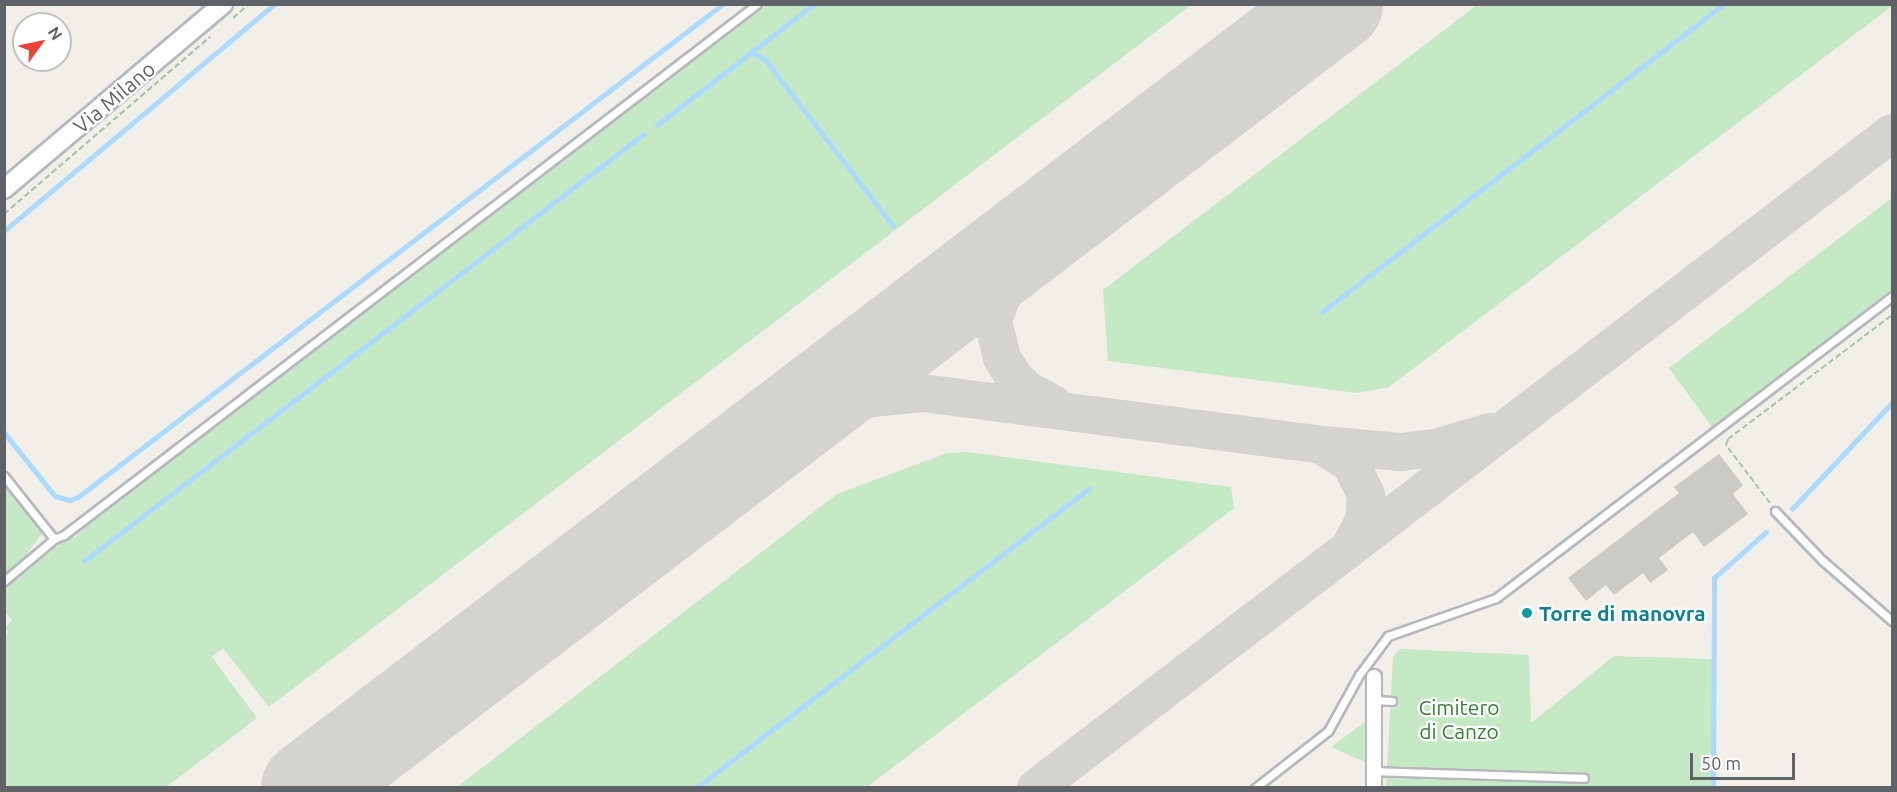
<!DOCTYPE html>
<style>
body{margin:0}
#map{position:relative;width:1897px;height:792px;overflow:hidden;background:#f1efe8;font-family:Ubuntu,sans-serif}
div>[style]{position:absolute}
.green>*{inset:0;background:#c5e8c5}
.stream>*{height:4.5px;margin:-2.25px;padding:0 2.25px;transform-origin:2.25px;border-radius:2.25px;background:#aadaff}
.taxiway>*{height:38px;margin:-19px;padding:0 19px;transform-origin:19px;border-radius:19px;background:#d4d3d0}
.runway>*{height:94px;margin:-47px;padding:0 47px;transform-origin:47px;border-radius:47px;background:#d4d3d0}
.building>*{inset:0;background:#cccac5}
.round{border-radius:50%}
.path>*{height:2px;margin-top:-1px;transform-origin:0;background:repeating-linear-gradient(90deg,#9cc7a9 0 6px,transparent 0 9px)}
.roads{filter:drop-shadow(2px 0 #b5b8bc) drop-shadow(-2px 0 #b5b8bc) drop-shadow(0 2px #b5b8bc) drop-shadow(0 -2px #b5b8bc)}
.service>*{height:7px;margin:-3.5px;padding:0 3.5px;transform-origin:3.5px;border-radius:3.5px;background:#fff}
.minor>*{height:14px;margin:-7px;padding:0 7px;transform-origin:7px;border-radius:7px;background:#fff}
.tertiary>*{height:18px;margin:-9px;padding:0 9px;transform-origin:9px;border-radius:9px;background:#fff}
.dots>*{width:16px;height:16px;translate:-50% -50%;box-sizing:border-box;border:3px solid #fff;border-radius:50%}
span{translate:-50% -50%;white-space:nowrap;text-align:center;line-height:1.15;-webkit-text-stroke:4.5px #fff;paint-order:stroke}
.street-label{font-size:21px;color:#5f6368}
.culture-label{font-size:21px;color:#0d838f;font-weight:700}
.left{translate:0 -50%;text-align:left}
.park-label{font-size:21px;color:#348238}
.frame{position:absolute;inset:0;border:6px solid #5f6368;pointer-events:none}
.north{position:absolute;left:12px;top:12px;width:60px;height:60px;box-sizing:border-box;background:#fff;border:2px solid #bfc1c3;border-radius:50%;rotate:57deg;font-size:16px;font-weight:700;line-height:24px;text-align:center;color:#5f6368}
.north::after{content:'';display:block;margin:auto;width:21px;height:27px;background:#ea4335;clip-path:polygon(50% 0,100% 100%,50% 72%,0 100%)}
.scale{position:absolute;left:1690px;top:753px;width:105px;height:27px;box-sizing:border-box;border:3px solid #5f6368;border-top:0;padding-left:8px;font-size:18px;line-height:21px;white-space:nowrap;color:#5f6368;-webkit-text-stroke:4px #fff;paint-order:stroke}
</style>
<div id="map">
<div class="green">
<i style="clip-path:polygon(767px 5px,1191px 5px,269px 707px,223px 648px,212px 657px,257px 718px,166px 787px,5px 787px,4px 641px,8px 632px,5px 627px,12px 621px,5px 611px,6px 586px,68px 538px,75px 537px,94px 519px)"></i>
<i style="clip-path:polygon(1477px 5px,1892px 6px,1389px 387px,1357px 393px,1108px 361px,1103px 290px)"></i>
<i style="clip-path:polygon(1892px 198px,1892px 289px,1712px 427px,1669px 368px)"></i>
<i style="clip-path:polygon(968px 452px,1231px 487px,1234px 508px,867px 787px,457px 787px,837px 494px,947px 453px)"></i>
<i style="clip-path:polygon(5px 485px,42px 534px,23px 559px,5px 573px)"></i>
<i style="clip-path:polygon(1400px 649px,1529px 655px,1531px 723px,1614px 656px,1712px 659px,1712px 787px,1386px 788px,1393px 657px)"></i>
<i style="clip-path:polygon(1365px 722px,1365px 762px,1331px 747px)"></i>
</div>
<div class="stream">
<i style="left:751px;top:52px;width:16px;rotate:27deg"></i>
<i style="left:765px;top:59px;width:210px;rotate:52.4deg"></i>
<i style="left:657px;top:125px;width:198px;rotate:-37.6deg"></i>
<i style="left:4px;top:231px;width:354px;rotate:-40deg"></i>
<i style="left:1322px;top:312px;width:506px;rotate:-37.46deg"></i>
<i style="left:4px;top:432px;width:82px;rotate:51.4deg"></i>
<i style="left:55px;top:496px;width:16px;rotate:15deg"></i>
<i style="left:70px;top:500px;width:9px;rotate:-21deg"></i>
<i style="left:78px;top:497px;width:812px;rotate:-37.39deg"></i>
<i style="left:1792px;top:509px;width:146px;rotate:-46.7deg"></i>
<i style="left:84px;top:561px;width:704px;rotate:-37.33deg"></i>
<i style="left:696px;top:788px;width:494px;rotate:-37.3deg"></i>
<i style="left:1713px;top:788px;width:210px;rotate:-89.7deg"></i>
<i style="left:1714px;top:578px;width:69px;rotate:-41.5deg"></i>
</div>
<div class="taxiway">
<i style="left:1044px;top:227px;width:62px;rotate:125.2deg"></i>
<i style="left:1008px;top:278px;width:46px;rotate:109.2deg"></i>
<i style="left:993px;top:321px;width:38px;rotate:76deg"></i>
<i style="left:1002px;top:358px;width:22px;rotate:58deg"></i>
<i style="left:1014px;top:377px;width:18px;rotate:45deg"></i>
<i style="left:1027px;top:390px;width:30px;rotate:28deg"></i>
<i style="left:771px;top:435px;width:59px;rotate:-24deg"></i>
<i style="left:825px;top:411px;width:49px;rotate:-15.5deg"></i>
<i style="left:872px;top:398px;width:51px;rotate:-5.6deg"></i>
<i style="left:923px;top:393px;width:401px;rotate:7.4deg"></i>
<i style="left:1321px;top:445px;width:36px;rotate:32deg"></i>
<i style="left:1351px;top:464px;width:34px;rotate:64deg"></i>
<i style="left:1366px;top:495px;width:26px;rotate:94deg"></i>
<i style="left:1364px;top:521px;width:33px;rotate:119deg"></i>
<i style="left:1322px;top:445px;width:79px;rotate:5.1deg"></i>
<i style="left:1401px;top:452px;width:38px;rotate:-7deg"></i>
<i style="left:1439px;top:447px;width:53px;rotate:-16.4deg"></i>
<i style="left:1036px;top:788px;width:1078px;rotate:-37.42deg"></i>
</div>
<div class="runway">
<i style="left:308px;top:788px;width:1293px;rotate:-37.33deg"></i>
</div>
<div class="building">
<i style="clip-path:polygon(1719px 454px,1743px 485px,1733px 494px,1748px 514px,1704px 547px,1693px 532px,1659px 558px,1668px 570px,1650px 583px,1643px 573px,1614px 595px,1606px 585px,1586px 601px,1568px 578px,1679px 493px,1674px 487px)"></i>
<i class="round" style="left:1523.5px;top:608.5px;width:11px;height:11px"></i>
</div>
<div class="path">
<i style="left:233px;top:18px;width:21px;rotate:-41deg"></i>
<i style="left:4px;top:214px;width:272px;rotate:-40.7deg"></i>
<i style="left:1770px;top:503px;width:73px;rotate:-127.2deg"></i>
<i style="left:1726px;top:445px;width:6px;rotate:-72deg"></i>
<i style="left:1728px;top:439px;width:206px;rotate:-37.1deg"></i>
</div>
<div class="roads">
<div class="service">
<i style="left:4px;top:476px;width:80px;rotate:51.6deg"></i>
<i style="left:54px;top:539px;width:11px;rotate:-22deg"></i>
<i style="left:64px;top:535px;width:873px;rotate:-37.46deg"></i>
<i style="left:1775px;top:511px;width:68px;rotate:46.2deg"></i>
<i style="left:1822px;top:560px;width:93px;rotate:41.1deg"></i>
<i style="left:4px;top:581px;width:65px;rotate:-40deg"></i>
<i style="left:1374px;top:700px;width:18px;rotate:3deg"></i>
<i style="left:1374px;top:771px;width:210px;rotate:1.9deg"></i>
<i style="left:1255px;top:788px;width:93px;rotate:-38deg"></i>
<i style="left:1328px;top:731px;width:64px;rotate:-61deg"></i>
<i style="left:1359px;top:675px;width:49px;rotate:-53.4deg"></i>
<i style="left:1388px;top:636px;width:114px;rotate:-19.4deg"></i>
<i style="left:1496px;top:598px;width:498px;rotate:-37.3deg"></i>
</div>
<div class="minor">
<i style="left:1374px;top:788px;width:111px;rotate:-90deg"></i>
</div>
<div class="tertiary">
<i style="left:4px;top:189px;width:287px;rotate:-40.2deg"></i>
</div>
</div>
<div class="dots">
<i style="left:1527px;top:613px;background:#0f9aa8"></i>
</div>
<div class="street-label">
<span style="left:114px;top:97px;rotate:-40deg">Via Milano</span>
</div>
<div class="culture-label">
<span class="left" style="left:1539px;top:613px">Torre di manovra</span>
</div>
<div class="park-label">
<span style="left:1459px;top:719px">Cimitero<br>di Canzo</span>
</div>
<div class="frame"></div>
<div class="north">N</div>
<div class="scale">50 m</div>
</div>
